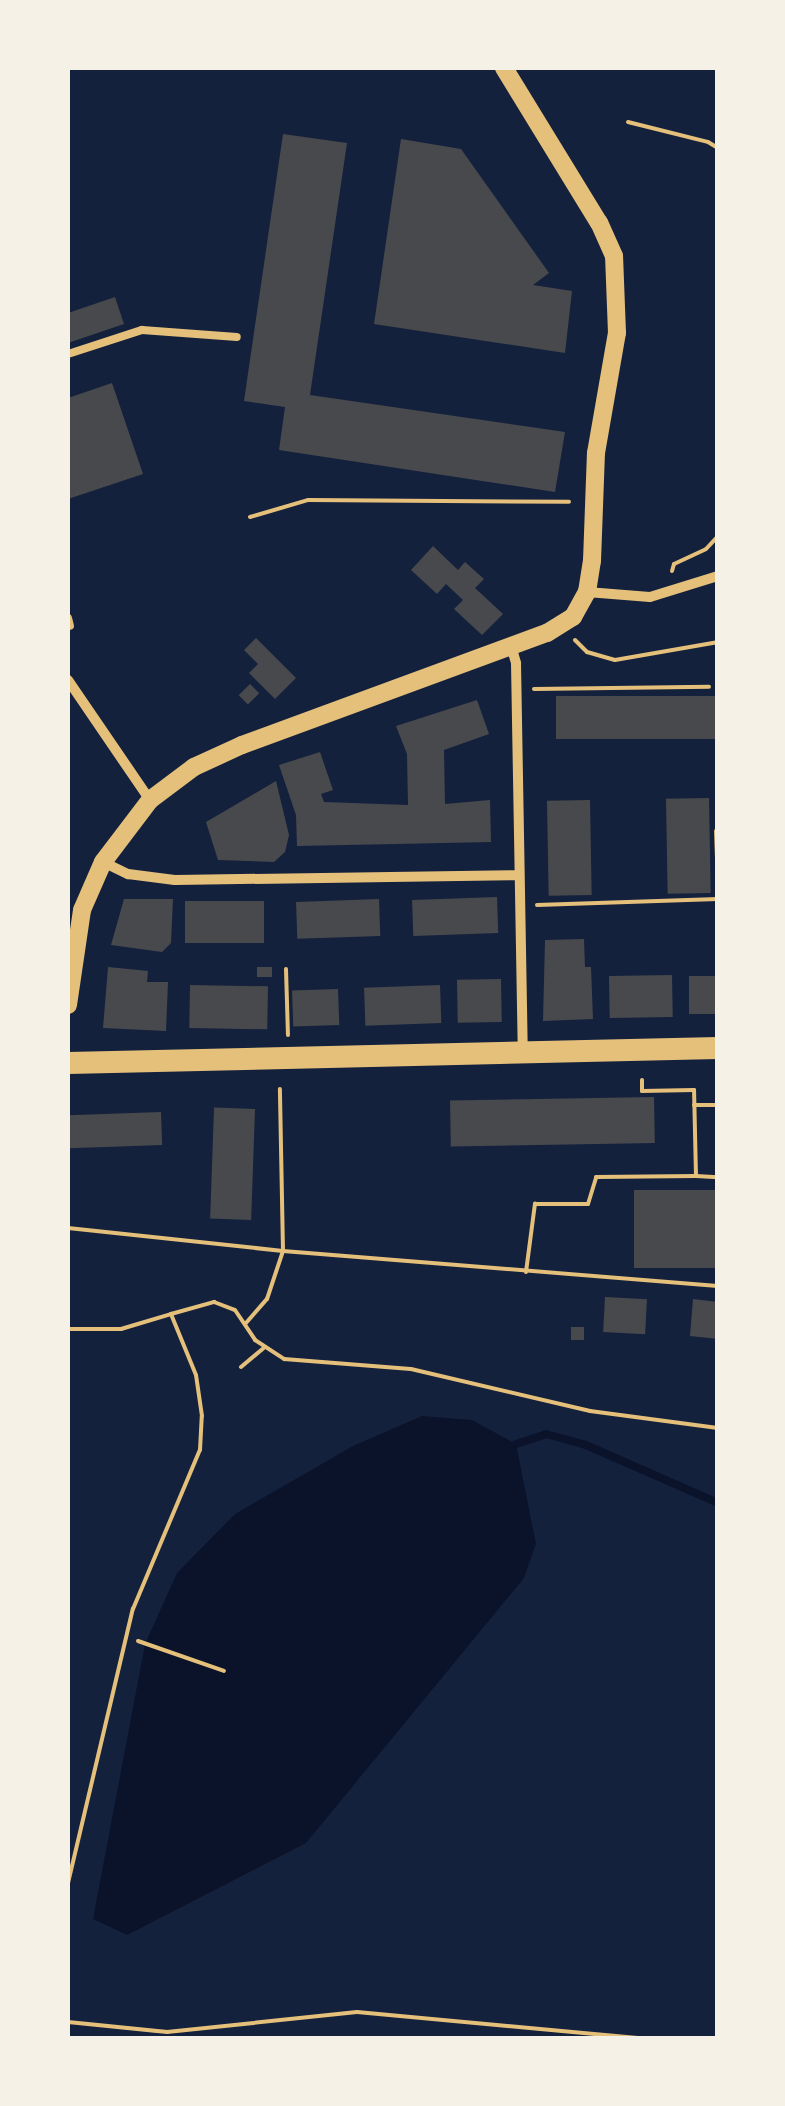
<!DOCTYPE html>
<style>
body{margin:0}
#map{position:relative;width:785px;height:2106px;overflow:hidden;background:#14213d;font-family:"Fira Sans",sans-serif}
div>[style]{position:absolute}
.water>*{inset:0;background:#0b132b}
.stream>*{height:8px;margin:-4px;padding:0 4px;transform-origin:4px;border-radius:4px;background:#0b132b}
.building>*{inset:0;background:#48494c;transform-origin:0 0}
.path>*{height:4px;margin:-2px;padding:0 2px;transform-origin:2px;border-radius:2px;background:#e5c07b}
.service>*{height:8px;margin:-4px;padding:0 4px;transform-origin:4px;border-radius:4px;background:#e5c07b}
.minor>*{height:10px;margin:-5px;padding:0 5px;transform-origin:5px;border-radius:5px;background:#e5c07b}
.tertiary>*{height:18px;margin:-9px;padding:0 9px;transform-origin:9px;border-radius:9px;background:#e5c07b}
.primary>*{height:22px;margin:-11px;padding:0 11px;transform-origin:11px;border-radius:11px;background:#e5c07b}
span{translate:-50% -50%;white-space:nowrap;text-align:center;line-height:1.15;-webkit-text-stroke:10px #f6f1e7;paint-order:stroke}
.frame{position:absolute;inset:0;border:70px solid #f6f1e7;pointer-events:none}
</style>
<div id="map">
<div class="water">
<i style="clip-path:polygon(422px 1416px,472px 1420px,516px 1444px,536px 1544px,524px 1578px,306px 1843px,127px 1935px,93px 1919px,145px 1644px,177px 1573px,235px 1514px,353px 1446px)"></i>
</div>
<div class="stream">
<i style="left:516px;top:1444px;width:32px;rotate:-18deg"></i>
<i style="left:546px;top:1434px;width:41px;rotate:15.4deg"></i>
<i style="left:586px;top:1445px;width:144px;rotate:23.7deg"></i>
</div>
<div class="building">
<i style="clip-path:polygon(283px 134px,347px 143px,310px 395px,565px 432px,555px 492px,279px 450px,285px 407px,244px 401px)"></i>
<i style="clip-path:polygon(401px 139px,461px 149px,549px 273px,533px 285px,572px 291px,565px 353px,374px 324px)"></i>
<i style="clip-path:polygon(115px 297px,124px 324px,68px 343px,68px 313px)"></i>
<i style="clip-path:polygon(112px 383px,143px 474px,68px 499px,68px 398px)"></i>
<i style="clip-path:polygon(433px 546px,458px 570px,465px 562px,484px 579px,475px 588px,503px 614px,482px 635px,454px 609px,463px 600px,446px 584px,437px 594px,411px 570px)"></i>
<i style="clip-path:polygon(256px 638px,296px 678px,275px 699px,249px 673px,258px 664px,244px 650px)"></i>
<i style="left:250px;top:684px;width:13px;height:16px;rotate:45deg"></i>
<i style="left:718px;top:696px;width:43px;height:162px;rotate:90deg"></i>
<i style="clip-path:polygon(477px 700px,489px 734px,444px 750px,445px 804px,490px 800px,491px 842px,297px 846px,296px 815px,279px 765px,320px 752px,333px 790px,321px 794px,324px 802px,408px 805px,407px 754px,396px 726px)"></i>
<i style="clip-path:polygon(276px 781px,289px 835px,285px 852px,274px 862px,218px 860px,206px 822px)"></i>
<i style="left:709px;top:798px;width:95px;height:43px;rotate:89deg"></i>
<i style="left:590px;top:800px;width:95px;height:43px;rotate:89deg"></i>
<i style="left:497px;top:897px;width:36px;height:85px;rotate:88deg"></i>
<i style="clip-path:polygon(124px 899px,173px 899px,171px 943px,162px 952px,111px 945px)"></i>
<i style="left:379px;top:899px;width:37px;height:83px;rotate:88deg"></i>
<i style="left:185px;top:901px;width:79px;height:42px"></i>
<i style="clip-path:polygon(584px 939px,585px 967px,591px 967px,593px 1019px,543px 1021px,545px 940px)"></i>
<i style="clip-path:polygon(108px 967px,148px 971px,147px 982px,168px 982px,166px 1031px,103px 1028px)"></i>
<i style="left:257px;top:967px;width:15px;height:10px"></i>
<i style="left:672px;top:975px;width:42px;height:63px;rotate:89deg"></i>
<i style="left:718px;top:976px;width:38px;height:29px;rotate:90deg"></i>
<i style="left:501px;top:979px;width:43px;height:44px;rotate:89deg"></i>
<i style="left:190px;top:985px;width:78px;height:43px;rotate:1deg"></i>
<i style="left:440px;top:985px;width:38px;height:76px;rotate:88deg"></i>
<i style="left:338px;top:989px;width:36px;height:46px;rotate:88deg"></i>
<i style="left:654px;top:1097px;width:46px;height:204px;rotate:89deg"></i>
<i style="left:255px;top:1109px;width:111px;height:41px;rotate:92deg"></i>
<i style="left:161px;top:1112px;width:33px;height:93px;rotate:88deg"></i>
<i style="left:718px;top:1190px;width:78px;height:84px;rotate:90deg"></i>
<i style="left:605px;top:1297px;width:42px;height:35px;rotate:3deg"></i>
<i style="clip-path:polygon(693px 1299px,718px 1302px,718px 1339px,690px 1336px)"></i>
<i style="left:571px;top:1327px;width:13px;height:13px"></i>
</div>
<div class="path">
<i style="left:628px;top:122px;width:82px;rotate:14deg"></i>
<i style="left:708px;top:142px;width:12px;rotate:31deg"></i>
<i style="left:250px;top:517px;width:60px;rotate:-16.3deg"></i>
<i style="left:308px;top:500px;width:261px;rotate:0.4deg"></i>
<i style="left:672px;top:571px;width:7px;rotate:-74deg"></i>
<i style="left:674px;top:564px;width:35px;rotate:-25deg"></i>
<i style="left:706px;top:549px;width:18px;rotate:-47deg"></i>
<i style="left:575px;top:640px;width:17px;rotate:45deg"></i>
<i style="left:587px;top:652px;width:29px;rotate:16deg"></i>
<i style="left:615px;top:660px;width:105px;rotate:-9.9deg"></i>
<i style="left:534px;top:689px;width:175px;rotate:-0.7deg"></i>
<i style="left:716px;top:831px;width:55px;rotate:87.9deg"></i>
<i style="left:537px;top:905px;width:181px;rotate:-1.9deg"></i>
<i style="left:286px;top:969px;width:66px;rotate:88.3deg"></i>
<i style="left:694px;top:1105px;width:24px"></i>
<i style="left:696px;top:1176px;width:22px;rotate:3deg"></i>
<i style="left:68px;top:1228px;width:216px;rotate:6.1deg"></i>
<i style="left:283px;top:1251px;width:436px;rotate:4.6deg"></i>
<i style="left:526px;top:1272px;width:69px;rotate:-82.5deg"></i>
<i style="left:535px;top:1204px;width:53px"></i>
<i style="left:588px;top:1204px;width:28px;rotate:-73deg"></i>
<i style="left:596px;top:1177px;width:100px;rotate:-0.6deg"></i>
<i style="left:696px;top:1176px;width:86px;rotate:-91.3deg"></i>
<i style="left:694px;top:1090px;width:52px;rotate:178.9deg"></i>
<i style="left:642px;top:1091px;width:11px;rotate:-90deg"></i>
<i style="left:246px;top:1323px;width:32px;rotate:-49deg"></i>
<i style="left:267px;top:1299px;width:51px;rotate:-71.6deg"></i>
<i style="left:283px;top:1251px;width:162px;rotate:-91.1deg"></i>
<i style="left:68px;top:1329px;width:53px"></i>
<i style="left:121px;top:1329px;width:52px;rotate:-16.7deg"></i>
<i style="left:241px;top:1367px;width:30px;rotate:-40deg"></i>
<i style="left:138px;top:1641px;width:91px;rotate:19.2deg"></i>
<i style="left:68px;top:1883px;width:282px;rotate:-76.7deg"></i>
<i style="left:133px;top:1609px;width:173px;rotate:-67.2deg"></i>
<i style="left:200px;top:1450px;width:34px;rotate:-87deg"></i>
<i style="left:202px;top:1416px;width:41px;rotate:-98.3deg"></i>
<i style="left:196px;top:1375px;width:66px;rotate:-112.3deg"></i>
<i style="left:171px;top:1314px;width:45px;rotate:-15.6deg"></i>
<i style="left:214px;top:1302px;width:22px;rotate:21deg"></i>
<i style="left:235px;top:1310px;width:36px;rotate:56deg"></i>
<i style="left:255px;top:1340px;width:35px;rotate:33deg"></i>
<i style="left:284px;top:1359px;width:127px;rotate:4.5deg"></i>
<i style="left:411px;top:1369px;width:184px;rotate:13.2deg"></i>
<i style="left:590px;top:1411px;width:129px;rotate:7.6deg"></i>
<i style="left:68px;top:2022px;width:100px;rotate:5.8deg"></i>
<i style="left:167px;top:2032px;width:191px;rotate:-6deg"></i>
<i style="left:357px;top:2012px;width:282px;rotate:5.3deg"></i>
</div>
<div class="service">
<i style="left:68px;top:354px;width:78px;rotate:-18deg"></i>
<i style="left:142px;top:330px;width:95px;rotate:4.2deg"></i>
<i style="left:68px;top:618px;width:8px;rotate:76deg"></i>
</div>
<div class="minor">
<i style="left:587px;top:592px;width:63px;rotate:4.5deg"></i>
<i style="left:650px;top:597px;width:71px;rotate:-17.2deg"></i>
<i style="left:512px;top:649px;width:15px;rotate:74deg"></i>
<i style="left:516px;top:663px;width:387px;rotate:89deg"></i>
<i style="left:68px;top:680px;width:145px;rotate:55.7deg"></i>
<i style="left:103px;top:862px;width:28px;rotate:26deg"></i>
<i style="left:128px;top:874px;width:47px;rotate:7.3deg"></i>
<i style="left:175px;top:880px;width:343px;rotate:-0.8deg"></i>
</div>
<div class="tertiary">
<i style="left:68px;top:1005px;width:96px;rotate:-81.6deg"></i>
<i style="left:82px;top:910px;width:52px;rotate:-66.4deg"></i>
<i style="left:103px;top:862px;width:78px;rotate:-52.8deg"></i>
<i style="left:150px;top:800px;width:55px;rotate:-36.9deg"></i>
<i style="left:194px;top:767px;width:53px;rotate:-24.6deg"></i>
<i style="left:242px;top:745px;width:325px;rotate:-20.2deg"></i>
<i style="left:547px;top:633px;width:31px;rotate:-32deg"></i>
<i style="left:573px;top:617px;width:29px;rotate:-61deg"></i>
<i style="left:587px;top:592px;width:31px;rotate:-81deg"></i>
<i style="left:592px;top:561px;width:108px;rotate:-87.9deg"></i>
<i style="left:596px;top:453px;width:122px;rotate:-80.1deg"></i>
<i style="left:617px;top:333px;width:77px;rotate:-92.2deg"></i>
<i style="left:614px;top:256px;width:36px;rotate:-114deg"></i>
<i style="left:599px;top:223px;width:182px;rotate:-121.5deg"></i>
</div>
<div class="primary">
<i style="left:68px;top:1063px;width:650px;rotate:-1.32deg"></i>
</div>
<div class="frame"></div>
</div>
